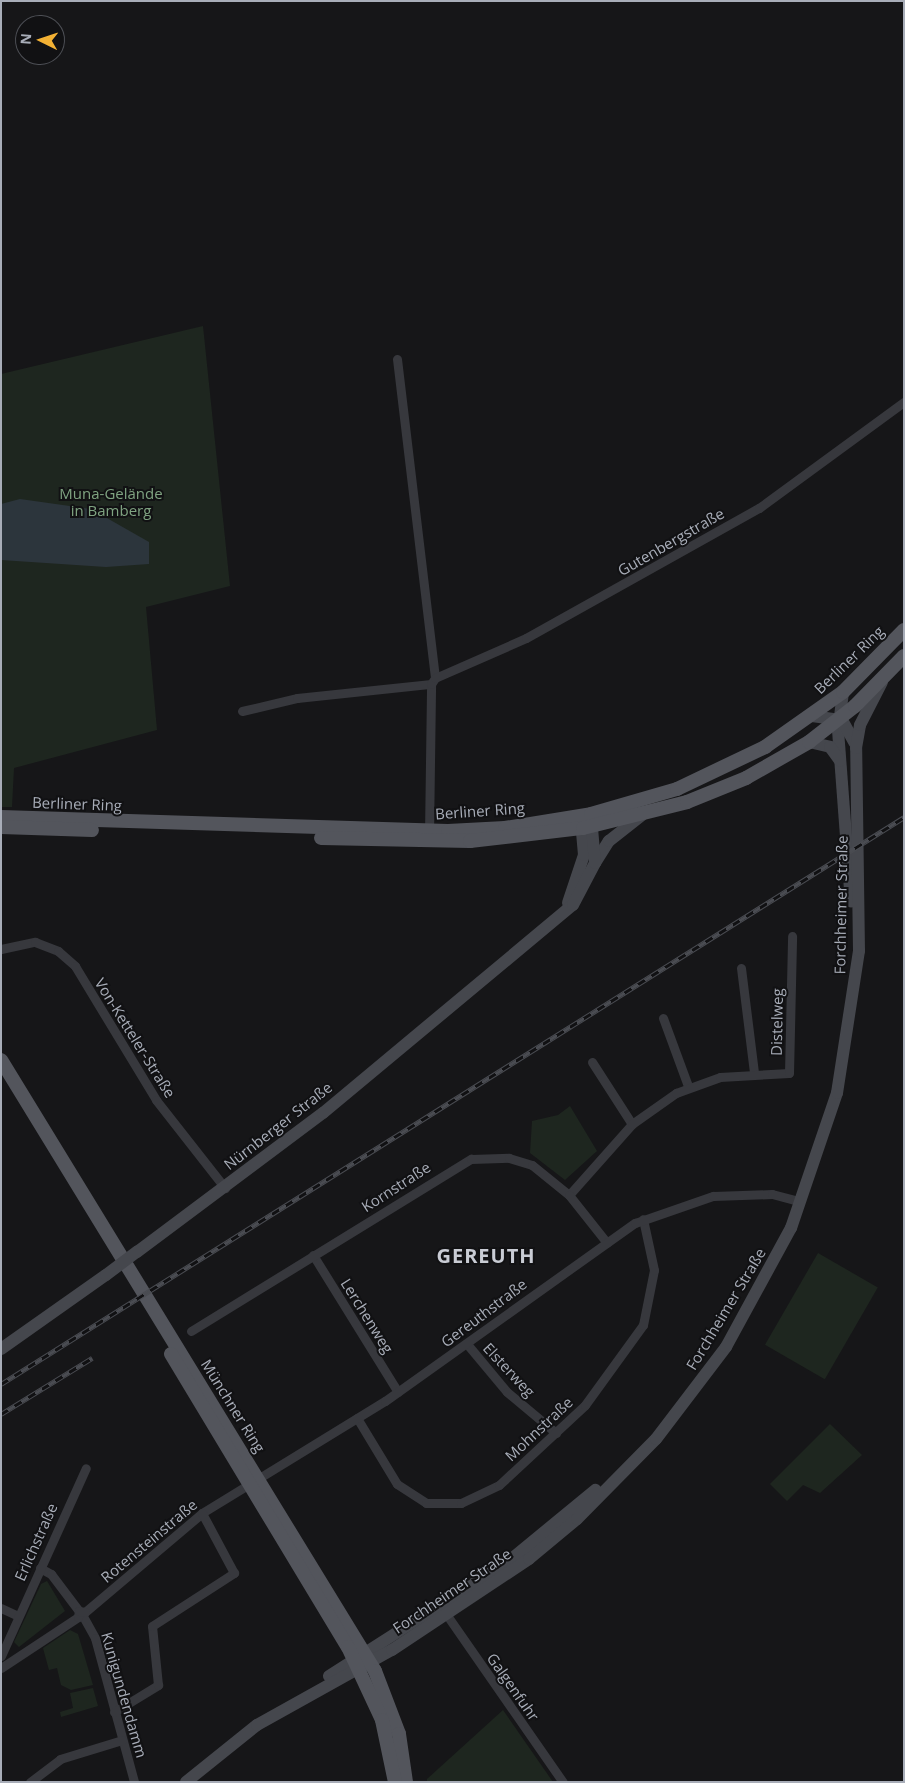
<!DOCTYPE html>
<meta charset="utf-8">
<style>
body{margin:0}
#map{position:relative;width:905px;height:1783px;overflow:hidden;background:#161618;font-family:"Open Sans",sans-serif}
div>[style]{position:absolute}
.green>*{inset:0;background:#1e261f;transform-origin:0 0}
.water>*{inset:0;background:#2c353c}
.street>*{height:9px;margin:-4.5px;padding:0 4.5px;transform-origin:4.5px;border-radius:4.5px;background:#37383d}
.secondary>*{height:12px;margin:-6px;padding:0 6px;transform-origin:6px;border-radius:6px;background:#45474d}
.primary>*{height:14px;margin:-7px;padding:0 7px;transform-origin:7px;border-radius:7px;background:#53555c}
.rail>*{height:4.5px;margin-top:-2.25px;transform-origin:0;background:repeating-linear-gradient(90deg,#111113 0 8px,#4a4c52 0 16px);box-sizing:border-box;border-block:1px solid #4a4c52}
.secondary-bridge>*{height:12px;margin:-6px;padding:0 6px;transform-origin:6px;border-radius:6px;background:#45474d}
span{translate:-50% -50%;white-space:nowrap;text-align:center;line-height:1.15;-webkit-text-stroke:4px #111113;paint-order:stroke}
.park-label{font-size:15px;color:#7fa381}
.street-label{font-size:15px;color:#a8adb8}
.district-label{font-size:20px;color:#c9ccd4;font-weight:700;letter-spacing:1px}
.frame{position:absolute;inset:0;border:2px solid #a8adb8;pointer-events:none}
.north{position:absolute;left:15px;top:15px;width:50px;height:50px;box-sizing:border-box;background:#111113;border:1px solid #4d4f55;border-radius:50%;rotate:274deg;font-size:14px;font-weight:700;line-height:20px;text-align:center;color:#a8adb8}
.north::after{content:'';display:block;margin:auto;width:18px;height:22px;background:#f2b134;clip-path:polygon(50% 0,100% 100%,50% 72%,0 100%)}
</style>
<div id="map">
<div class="green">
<i style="clip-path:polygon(203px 326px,230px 586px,146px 607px,157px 730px,14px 768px,12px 807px,1px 807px,1px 374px)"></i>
<i style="clip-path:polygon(570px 1106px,597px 1151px,565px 1180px,530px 1153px,532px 1121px,558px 1115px)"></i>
<i style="left:818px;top:1253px;width:69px;height:106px;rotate:30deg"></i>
<i style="clip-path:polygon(830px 1424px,862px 1455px,820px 1493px,803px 1485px,787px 1501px,770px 1484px)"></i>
<i style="clip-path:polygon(47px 1581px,65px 1611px,19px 1647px,14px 1642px,41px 1584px)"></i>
<i style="clip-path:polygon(70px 1630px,78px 1634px,93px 1685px,71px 1690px,61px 1685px,57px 1668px,49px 1670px,43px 1648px)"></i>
<i style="clip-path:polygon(93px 1688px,98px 1706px,61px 1717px,60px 1712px,73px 1708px,70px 1693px)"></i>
<i style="clip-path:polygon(503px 1710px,553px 1782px,427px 1782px,427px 1779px)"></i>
</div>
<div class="water">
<i style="clip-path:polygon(20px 499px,91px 509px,149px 542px,149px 564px,106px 567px,1px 560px,1px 504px)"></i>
</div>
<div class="street">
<i style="left:397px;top:359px;width:321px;rotate:83.2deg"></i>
<i style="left:242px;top:711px;width:57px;rotate:-13.3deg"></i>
<i style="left:297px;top:698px;width:135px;rotate:-6deg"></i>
<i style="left:429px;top:834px;width:150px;rotate:-89.2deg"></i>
<i style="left:431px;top:684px;width:7px;rotate:-56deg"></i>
<i style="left:435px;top:678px;width:99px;rotate:-23.7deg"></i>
<i style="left:526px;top:638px;width:267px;rotate:-29.2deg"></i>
<i style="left:759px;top:508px;width:180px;rotate:-36.2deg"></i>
<i style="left:1px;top:949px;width:35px;rotate:-12deg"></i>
<i style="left:35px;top:942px;width:25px;rotate:21deg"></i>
<i style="left:58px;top:951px;width:23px;rotate:41deg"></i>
<i style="left:75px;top:966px;width:157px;rotate:58.8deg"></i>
<i style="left:156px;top:1100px;width:112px;rotate:51.9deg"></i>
<i style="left:741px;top:968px;width:106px;rotate:82.9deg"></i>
<i style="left:663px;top:1018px;width:72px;rotate:69.8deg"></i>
<i style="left:592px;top:1062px;width:74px;rotate:57.2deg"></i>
<i style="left:569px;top:1195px;width:95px;rotate:-48.4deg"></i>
<i style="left:632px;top:1124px;width:54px;rotate:-35.2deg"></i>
<i style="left:676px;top:1093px;width:47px;rotate:-20deg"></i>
<i style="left:720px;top:1077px;width:69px;rotate:-3.3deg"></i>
<i style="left:789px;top:1073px;width:137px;rotate:-88.7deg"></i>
<i style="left:313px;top:1255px;width:161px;rotate:58.2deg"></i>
<i style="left:191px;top:1331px;width:329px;rotate:-31.6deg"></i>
<i style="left:471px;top:1159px;width:38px;rotate:-2deg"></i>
<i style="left:509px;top:1158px;width:24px;rotate:17deg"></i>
<i style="left:532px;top:1165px;width:48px;rotate:39deg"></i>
<i style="left:569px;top:1195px;width:61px;rotate:51.6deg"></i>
<i style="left:467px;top:1344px;width:62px;rotate:50.2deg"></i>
<i style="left:507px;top:1392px;width:64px;rotate:39.9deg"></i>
<i style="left:357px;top:1418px;width:77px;rotate:58.8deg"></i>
<i style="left:397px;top:1484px;width:35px;rotate:33deg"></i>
<i style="left:426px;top:1503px;width:35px"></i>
<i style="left:461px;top:1503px;width:42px;rotate:-25.3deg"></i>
<i style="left:499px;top:1485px;width:117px;rotate:-42.9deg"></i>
<i style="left:585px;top:1405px;width:99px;rotate:-54.1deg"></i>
<i style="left:643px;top:1325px;width:56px;rotate:-78.7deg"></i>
<i style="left:654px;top:1270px;width:52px;rotate:-102.2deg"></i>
<i style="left:40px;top:1568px;width:13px;rotate:29deg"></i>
<i style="left:51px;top:1574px;width:46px;rotate:52.9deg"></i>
<i style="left:1px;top:1608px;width:19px;rotate:25deg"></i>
<i style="left:444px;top:1611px;width:208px;rotate:55.2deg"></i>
<i style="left:85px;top:1612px;width:153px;rotate:-40.2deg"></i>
<i style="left:202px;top:1513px;width:215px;rotate:-31.5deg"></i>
<i style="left:385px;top:1401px;width:307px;rotate:-35.5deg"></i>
<i style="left:635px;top:1223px;width:83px;rotate:-19.1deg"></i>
<i style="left:713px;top:1196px;width:59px;rotate:-1.9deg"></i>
<i style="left:772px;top:1194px;width:23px;rotate:15deg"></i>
<i style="left:84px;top:1618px;width:23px;rotate:61deg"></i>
<i style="left:95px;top:1638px;width:149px;rotate:74.8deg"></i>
<i style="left:1px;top:1656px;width:206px;rotate:-65.7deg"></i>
<i style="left:1px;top:1668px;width:92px;rotate:-33.5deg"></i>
<i style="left:78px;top:1617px;width:6px;rotate:-81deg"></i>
<i style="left:79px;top:1611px;width:6px;rotate:9deg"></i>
<i style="left:114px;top:1712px;width:52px;rotate:-31.5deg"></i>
<i style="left:158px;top:1685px;width:59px;rotate:-95.8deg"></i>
<i style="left:152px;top:1626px;width:98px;rotate:-32.9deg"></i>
<i style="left:234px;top:1573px;width:68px;rotate:-118.1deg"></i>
<i style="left:30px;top:1782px;width:38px;rotate:-37deg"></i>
<i style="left:60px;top:1759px;width:65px;rotate:-17deg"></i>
</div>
<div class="secondary">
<i style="left:843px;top:692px;width:38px;rotate:97deg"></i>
<i style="left:838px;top:730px;width:172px;rotate:85.7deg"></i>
<i style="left:812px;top:716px;width:30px;rotate:8deg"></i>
<i style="left:842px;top:720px;width:26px;rotate:61deg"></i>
<i style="left:809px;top:742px;width:22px;rotate:13deg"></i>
<i style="left:830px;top:747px;width:17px;rotate:54deg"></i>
<i style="left:595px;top:863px;width:26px;rotate:-58deg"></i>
<i style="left:609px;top:841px;width:42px;rotate:-38.2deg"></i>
<i style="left:568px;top:903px;width:51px;rotate:-71.6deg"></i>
<i style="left:584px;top:855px;width:37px;rotate:-95deg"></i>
<i style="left:137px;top:1252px;width:232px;rotate:-36.8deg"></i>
<i style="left:323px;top:1113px;width:325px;rotate:-39.8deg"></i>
<i style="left:573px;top:905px;width:47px;rotate:-62.4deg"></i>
<i style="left:595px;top:863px;width:47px;rotate:-94.9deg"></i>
<i style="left:1px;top:1349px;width:128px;rotate:-35.2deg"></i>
<i style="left:329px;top:1676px;width:214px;rotate:-32.6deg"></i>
<i style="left:509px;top:1561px;width:112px;rotate:-39.5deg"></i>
<i style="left:186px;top:1782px;width:91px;rotate:-38.8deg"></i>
<i style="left:257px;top:1725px;width:154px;rotate:-29.1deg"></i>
<i style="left:392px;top:1650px;width:164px;rotate:-33.6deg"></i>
<i style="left:529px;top:1559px;width:62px;rotate:-39.8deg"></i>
<i style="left:577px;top:1519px;width:112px;rotate:-45.4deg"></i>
<i style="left:656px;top:1439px;width:116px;rotate:-52.7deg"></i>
<i style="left:726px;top:1347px;width:136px;rotate:-61.4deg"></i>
<i style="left:791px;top:1228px;width:143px;rotate:-71.2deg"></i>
<i style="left:837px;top:1093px;width:144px;rotate:-81.2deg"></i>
<i style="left:859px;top:951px;width:203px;rotate:-90.8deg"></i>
<i style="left:856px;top:748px;width:23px;rotate:-80deg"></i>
<i style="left:860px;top:725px;width:48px;rotate:-62.9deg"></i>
</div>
<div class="primary">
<i style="left:1px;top:817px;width:447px;rotate:1.8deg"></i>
<i style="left:448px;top:831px;width:57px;rotate:-3deg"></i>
<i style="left:505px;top:828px;width:87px;rotate:-9.2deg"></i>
<i style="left:591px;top:814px;width:90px;rotate:-16.2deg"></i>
<i style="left:677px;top:789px;width:98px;rotate:-25.5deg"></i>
<i style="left:765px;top:747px;width:95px;rotate:-35.2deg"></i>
<i style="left:843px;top:692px;width:87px;rotate:-45.5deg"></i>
<i style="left:1px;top:827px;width:91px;rotate:1.9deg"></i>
<i style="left:321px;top:838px;width:149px;rotate:1.2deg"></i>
<i style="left:470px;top:841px;width:114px;rotate:-6.6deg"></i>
<i style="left:583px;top:828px;width:107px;rotate:-14deg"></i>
<i style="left:687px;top:802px;width:64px;rotate:-22.1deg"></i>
<i style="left:746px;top:778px;width:73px;rotate:-29.7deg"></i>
<i style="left:809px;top:742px;width:58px;rotate:-38deg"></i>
<i style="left:855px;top:706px;width:70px;rotate:-45.6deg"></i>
<i style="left:1px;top:1060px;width:716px;rotate:58.53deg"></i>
<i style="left:375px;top:1671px;width:67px;rotate:69.1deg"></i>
<i style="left:399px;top:1734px;width:49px;rotate:81.7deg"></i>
<i style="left:171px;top:1354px;width:342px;rotate:58.9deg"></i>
<i style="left:348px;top:1647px;width:81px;rotate:65deg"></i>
<i style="left:382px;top:1720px;width:63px;rotate:78.2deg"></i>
</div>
<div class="rail">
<i style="left:1px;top:1384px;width:1066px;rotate:-32.12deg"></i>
<i style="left:1px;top:1414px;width:107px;rotate:-31.6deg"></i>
</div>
<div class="secondary-bridge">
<i style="left:106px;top:1275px;width:39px;rotate:-37deg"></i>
</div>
<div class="park-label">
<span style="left:111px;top:502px">Muna-Gelände<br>in Bamberg</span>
</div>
<div class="street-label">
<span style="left:671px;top:542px;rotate:-30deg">Gutenbergstraße</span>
<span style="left:849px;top:660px;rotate:-44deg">Berliner Ring</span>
<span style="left:77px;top:804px;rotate:2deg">Berliner Ring</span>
<span style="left:480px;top:811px;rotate:-4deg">Berliner Ring</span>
<span style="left:841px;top:905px;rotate:-89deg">Forchheimer Straße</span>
<span style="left:777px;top:1022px;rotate:-89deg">Distelweg</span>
<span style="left:135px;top:1038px;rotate:58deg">Von-Ketteler-Straße</span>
<span style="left:278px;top:1126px;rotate:-38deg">Nürnberger Straße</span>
<span style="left:396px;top:1187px;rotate:-33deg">Kornstraße</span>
<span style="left:726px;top:1309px;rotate:-59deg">Forchheimer Straße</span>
<span style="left:484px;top:1313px;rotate:-37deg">Gereuthstraße</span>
<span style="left:367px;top:1316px;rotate:58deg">Lerchenweg</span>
<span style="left:509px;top:1370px;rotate:47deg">Elsterweg</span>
<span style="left:233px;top:1406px;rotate:58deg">Münchner Ring</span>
<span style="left:539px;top:1429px;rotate:-43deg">Mohnstraße</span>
<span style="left:149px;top:1541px;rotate:-40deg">Rotensteinstraße</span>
<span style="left:36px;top:1542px;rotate:-66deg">Erlichstraße</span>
<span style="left:452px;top:1591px;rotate:-34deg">Forchheimer Straße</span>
<span style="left:513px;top:1687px;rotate:55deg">Galgenfuhr</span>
<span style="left:124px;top:1695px;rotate:74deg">Kunigundendamm</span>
</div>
<div class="district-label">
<span style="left:486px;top:1255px">GEREUTH</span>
</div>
<div class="frame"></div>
<div class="north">N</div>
</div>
